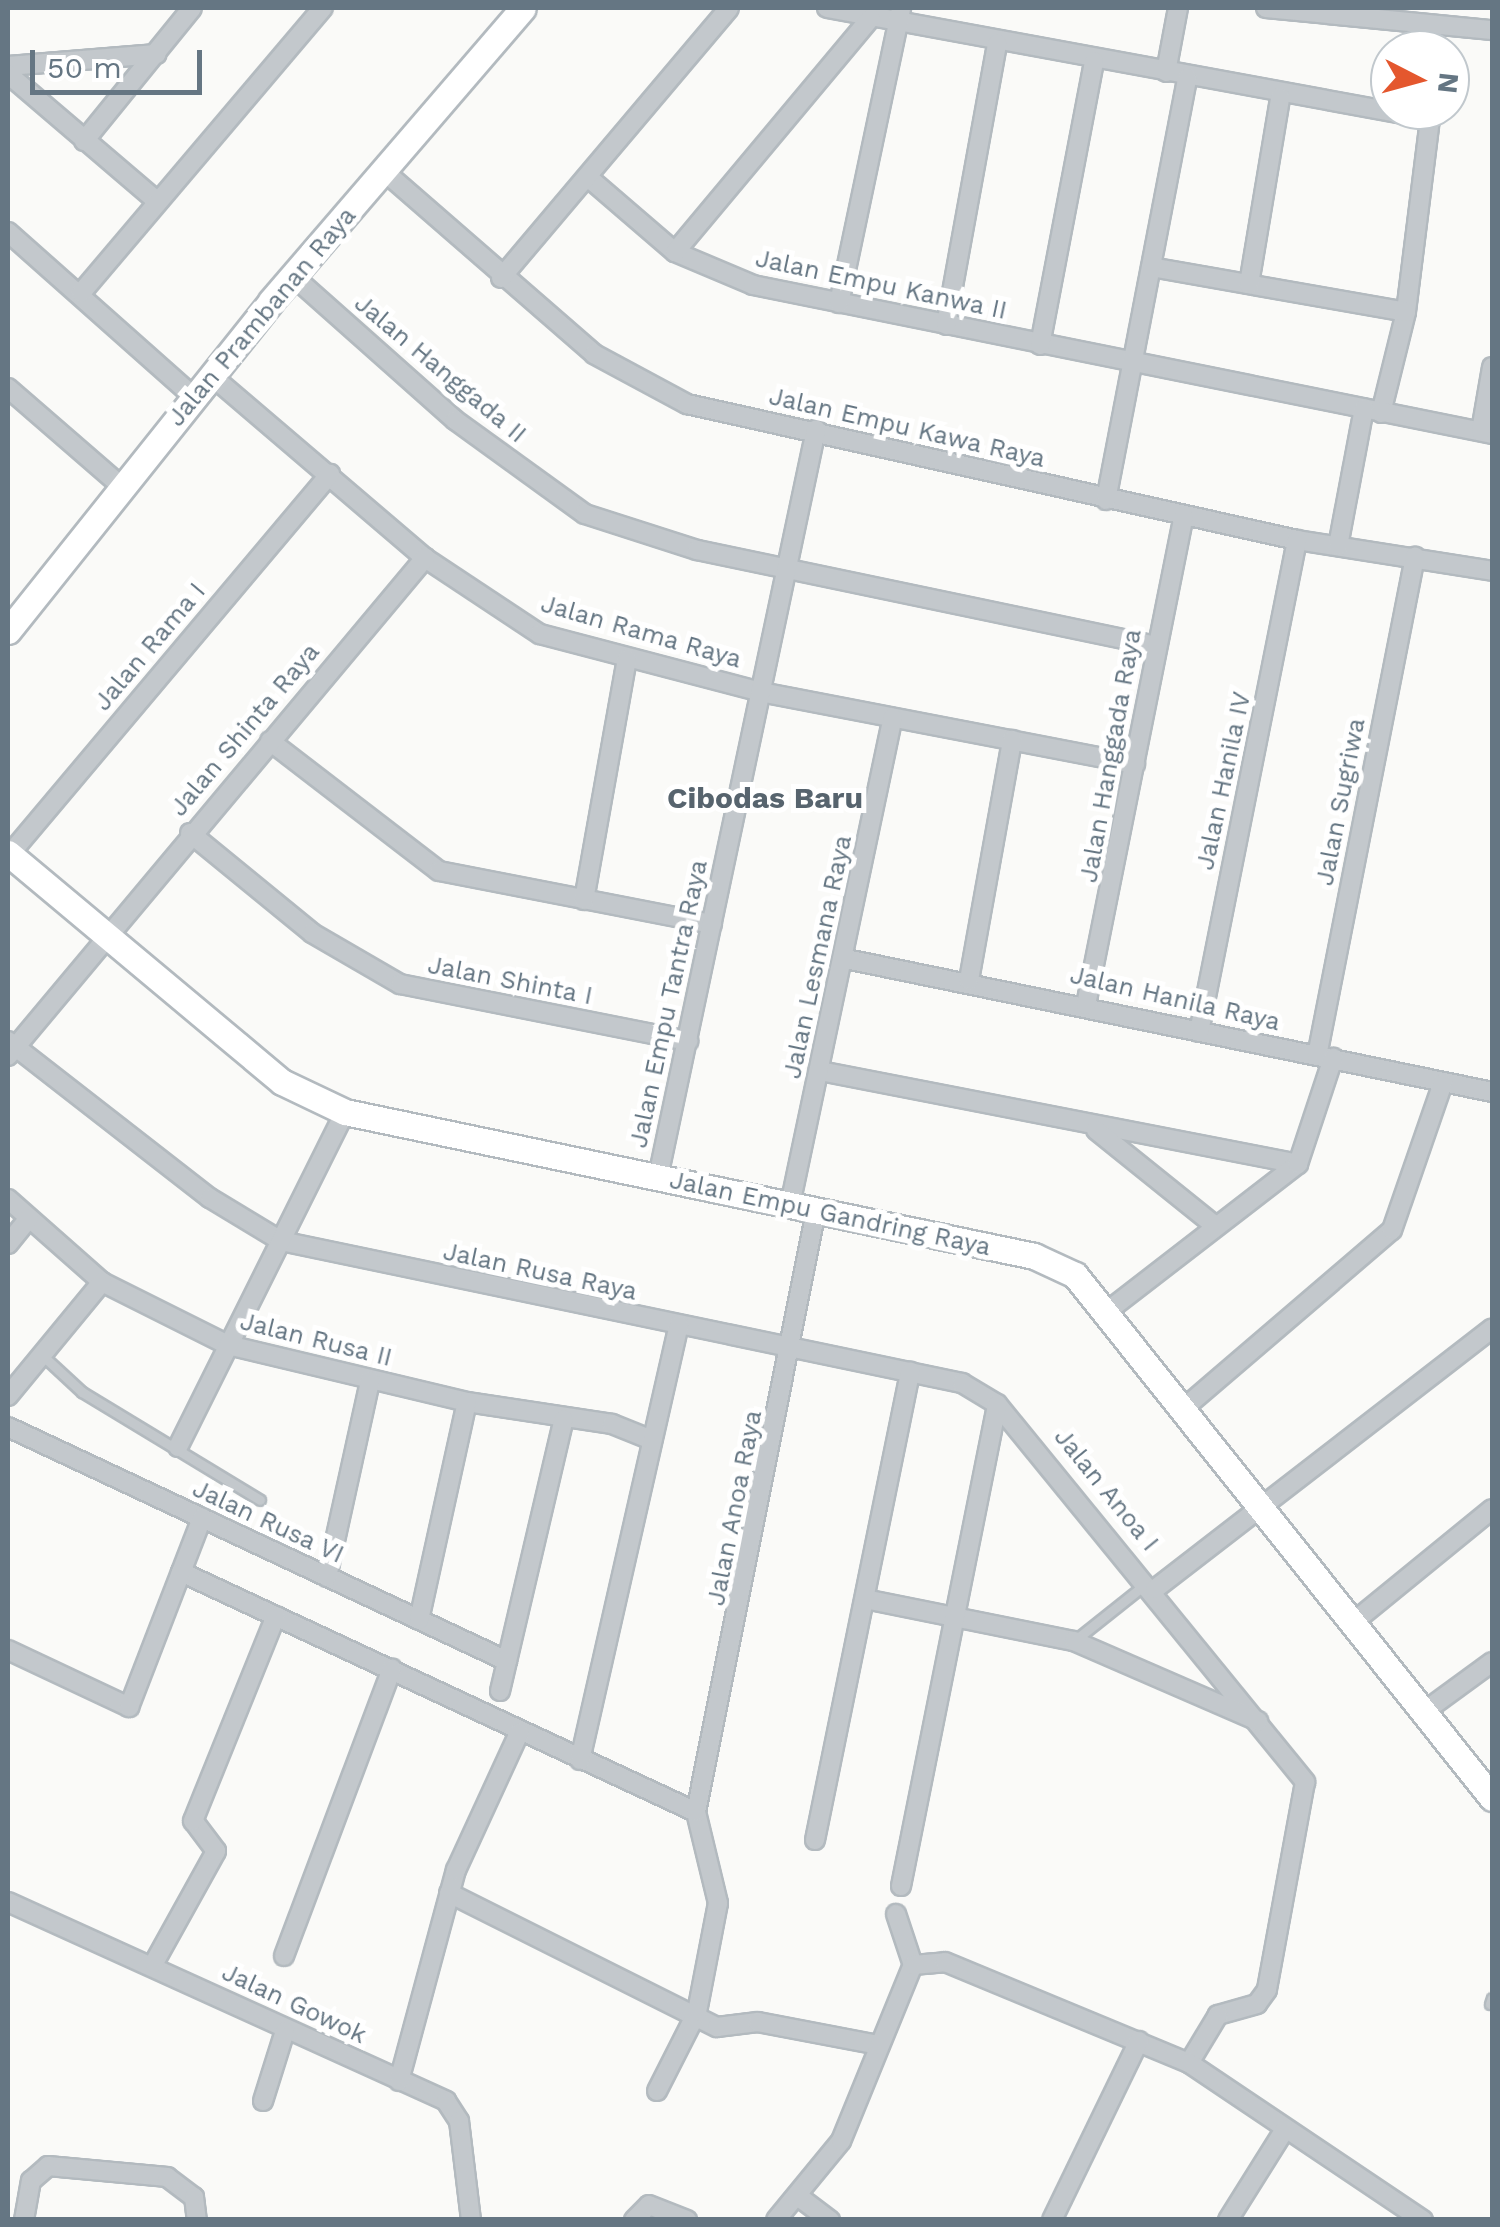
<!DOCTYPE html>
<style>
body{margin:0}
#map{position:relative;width:1500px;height:2227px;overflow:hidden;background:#fafaf8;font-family:"Work Sans",sans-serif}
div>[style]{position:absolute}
.roads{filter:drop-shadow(2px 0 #b3babf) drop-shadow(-2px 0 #b3babf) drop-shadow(0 2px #b3babf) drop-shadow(0 -2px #b3babf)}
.lane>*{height:9px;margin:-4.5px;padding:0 4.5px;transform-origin:4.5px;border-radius:4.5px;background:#c3c8cc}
.street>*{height:18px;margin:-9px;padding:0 9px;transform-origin:9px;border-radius:9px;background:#c3c8cc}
.secondary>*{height:25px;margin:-12.5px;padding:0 12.5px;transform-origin:12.5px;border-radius:12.5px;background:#fff}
span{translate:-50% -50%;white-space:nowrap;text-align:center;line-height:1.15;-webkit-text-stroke:10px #fff;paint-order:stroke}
.street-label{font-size:25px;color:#657683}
.quarter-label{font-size:30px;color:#57646e;font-weight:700}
.frame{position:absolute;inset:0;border:10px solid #657683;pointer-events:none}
.north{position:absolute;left:1370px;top:30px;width:100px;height:100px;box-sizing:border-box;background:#fff;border:2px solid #c1c8cd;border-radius:50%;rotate:96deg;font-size:28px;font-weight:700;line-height:40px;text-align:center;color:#657683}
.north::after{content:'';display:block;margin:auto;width:35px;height:45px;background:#e4572e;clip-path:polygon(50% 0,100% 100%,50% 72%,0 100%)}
.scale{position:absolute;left:30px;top:50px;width:172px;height:45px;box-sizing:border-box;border:5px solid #657683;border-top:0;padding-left:12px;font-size:30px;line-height:35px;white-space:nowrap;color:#657683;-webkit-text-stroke:8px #fff;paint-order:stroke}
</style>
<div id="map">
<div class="roads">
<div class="lane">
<i style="left:41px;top:1354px;width:56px;rotate:42.8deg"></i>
<i style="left:82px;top:1392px;width:208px;rotate:31.2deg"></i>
<i style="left:1074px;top:1641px;width:93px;rotate:-38.5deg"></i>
<i style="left:1490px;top:2004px;width:6px;rotate:-72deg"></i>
</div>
<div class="street">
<i style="left:827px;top:8px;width:613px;rotate:10.43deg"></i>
<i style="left:1430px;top:119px;width:194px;rotate:97.1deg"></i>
<i style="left:1406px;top:312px;width:104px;rotate:103.9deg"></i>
<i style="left:1266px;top:8px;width:227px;rotate:5.6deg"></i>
<i style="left:8px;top:66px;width:149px;rotate:-4.6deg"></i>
<i style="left:1166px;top:72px;width:65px;rotate:-79.4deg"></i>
<i style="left:8px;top:74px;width:197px;rotate:40.5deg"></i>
<i style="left:84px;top:141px;width:171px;rotate:-50.9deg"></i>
<i style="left:385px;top:172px;width:277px;rotate:41deg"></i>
<i style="left:594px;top:354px;width:106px;rotate:28.3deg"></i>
<i style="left:687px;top:404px;width:625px;rotate:12.57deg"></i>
<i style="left:1297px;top:540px;width:197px;rotate:9deg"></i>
<i style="left:590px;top:179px;width:112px;rotate:40.7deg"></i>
<i style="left:675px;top:252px;width:85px;rotate:22.9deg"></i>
<i style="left:753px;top:285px;width:754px;rotate:11.4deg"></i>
<i style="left:8px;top:232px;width:249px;rotate:41.6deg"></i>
<i style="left:675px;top:252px;width:305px;rotate:-50.1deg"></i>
<i style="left:1151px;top:267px;width:259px;rotate:10deg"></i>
<i style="left:294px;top:277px;width:215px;rotate:41.6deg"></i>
<i style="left:455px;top:420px;width:160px;rotate:35.9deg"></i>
<i style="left:585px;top:514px;width:118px;rotate:17.8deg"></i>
<i style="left:697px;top:550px;width:469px;rotate:11.8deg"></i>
<i style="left:501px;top:278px;width:353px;rotate:-49.8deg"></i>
<i style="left:1249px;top:284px;width:189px;rotate:-80.5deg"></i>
<i style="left:81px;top:293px;width:374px;rotate:-49.7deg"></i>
<i style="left:839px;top:303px;width:301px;rotate:-78.1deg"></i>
<i style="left:946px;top:325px;width:286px;rotate:-79.7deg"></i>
<i style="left:1040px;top:345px;width:289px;rotate:-79.2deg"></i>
<i style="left:213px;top:377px;width:279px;rotate:40.5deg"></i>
<i style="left:425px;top:558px;width:138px;rotate:33.5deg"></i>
<i style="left:540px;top:634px;width:228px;rotate:14.7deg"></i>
<i style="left:761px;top:692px;width:381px;rotate:10.9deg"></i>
<i style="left:8px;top:388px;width:150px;rotate:40.9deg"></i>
<i style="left:1481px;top:431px;width:65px;rotate:-80.2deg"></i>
<i style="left:1106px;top:500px;width:430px;rotate:-79.1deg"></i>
<i style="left:1338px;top:546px;width:140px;rotate:-79.3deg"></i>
<i style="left:270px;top:741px;width:213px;rotate:37.6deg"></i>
<i style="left:439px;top:871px;width:278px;rotate:11deg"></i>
<i style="left:190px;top:833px;width:158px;rotate:39.3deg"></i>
<i style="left:312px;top:933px;width:102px;rotate:30.1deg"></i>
<i style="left:400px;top:984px;width:294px;rotate:11.2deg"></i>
<i style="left:10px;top:854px;width:497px;rotate:-49.9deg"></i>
<i style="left:584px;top:900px;width:245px;rotate:-79.9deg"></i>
<i style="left:846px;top:959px;width:660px;rotate:11.63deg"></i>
<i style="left:969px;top:980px;width:244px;rotate:-79.8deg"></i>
<i style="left:1086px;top:1005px;width:499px;rotate:-78.7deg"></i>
<i style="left:1199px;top:1032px;width:502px;rotate:-78.73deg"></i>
<i style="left:8px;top:1041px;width:256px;rotate:37.9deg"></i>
<i style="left:210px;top:1198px;width:83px;rotate:31.2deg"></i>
<i style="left:281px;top:1241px;width:696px;rotate:11.78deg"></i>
<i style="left:962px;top:1383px;width:41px;rotate:31deg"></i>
<i style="left:997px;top:1404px;width:488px;rotate:50.8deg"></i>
<i style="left:1305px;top:1782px;width:211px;rotate:100.4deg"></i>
<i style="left:1267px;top:1990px;width:17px;rotate:126deg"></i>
<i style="left:1257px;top:2004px;width:41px;rotate:164.2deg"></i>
<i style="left:1218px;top:2015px;width:56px;rotate:121.1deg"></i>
<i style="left:8px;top:1056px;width:650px;rotate:-50.06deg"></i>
<i style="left:1317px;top:1056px;width:509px;rotate:-78.89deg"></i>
<i style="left:820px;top:1071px;width:487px;rotate:11deg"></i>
<i style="left:1096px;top:1130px;width:150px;rotate:38.8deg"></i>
<i style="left:658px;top:1177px;width:764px;rotate:-78.06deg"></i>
<i style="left:8px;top:1199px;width:125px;rotate:41.4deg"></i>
<i style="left:102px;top:1282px;width:141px;rotate:26.6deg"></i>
<i style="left:228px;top:1345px;width:246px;rotate:13.4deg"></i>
<i style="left:467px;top:1402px;width:147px;rotate:8.6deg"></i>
<i style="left:612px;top:1424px;width:43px;rotate:21.8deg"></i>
<i style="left:790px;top:1205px;width:498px;rotate:-78.1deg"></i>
<i style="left:8px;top:1244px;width:33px;rotate:-51deg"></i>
<i style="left:1105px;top:1313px;width:244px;rotate:-37.7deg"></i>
<i style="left:1298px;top:1164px;width:112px;rotate:-71.7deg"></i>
<i style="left:8px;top:1396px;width:148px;rotate:-50.5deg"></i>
<i style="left:1183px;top:1409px;width:275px;rotate:-40.6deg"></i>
<i style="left:1392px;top:1230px;width:156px;rotate:-70.9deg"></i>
<i style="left:8px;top:1427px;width:551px;rotate:25.12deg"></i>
<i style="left:178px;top:1447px;width:374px;rotate:-63.5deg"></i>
<i style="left:181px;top:1572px;width:568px;rotate:24.99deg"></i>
<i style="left:327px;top:1577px;width:201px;rotate:-77.6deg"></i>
<i style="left:1155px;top:1589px;width:426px;rotate:-37.7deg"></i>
<i style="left:865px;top:1599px;width:213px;rotate:11.4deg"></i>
<i style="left:1074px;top:1641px;width:201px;rotate:23.5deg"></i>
<i style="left:419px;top:1620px;width:223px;rotate:-77.6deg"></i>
<i style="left:1350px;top:1625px;width:183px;rotate:-39.2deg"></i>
<i style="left:8px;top:1650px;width:134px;rotate:25.2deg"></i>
<i style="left:129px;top:1707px;width:203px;rotate:-68.9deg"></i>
<i style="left:500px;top:1691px;width:279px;rotate:-76.8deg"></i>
<i style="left:1421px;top:1714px;width:88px;rotate:-36.2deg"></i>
<i style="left:580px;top:1760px;width:446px;rotate:-77.2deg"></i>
<i style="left:815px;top:1840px;width:478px;rotate:-78.5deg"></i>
<i style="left:901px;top:1886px;width:491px;rotate:-78.7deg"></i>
<i style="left:449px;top:1893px;width:300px;rotate:26.6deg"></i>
<i style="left:717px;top:2027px;width:41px;rotate:-7deg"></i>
<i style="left:758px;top:2022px;width:123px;rotate:10.8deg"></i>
<i style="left:8px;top:1902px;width:481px;rotate:24.4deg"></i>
<i style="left:446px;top:2101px;width:24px;rotate:57deg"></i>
<i style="left:459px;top:2121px;width:100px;rotate:83.1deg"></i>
<i style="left:896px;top:1914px;width:54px;rotate:71.6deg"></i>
<i style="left:284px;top:1956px;width:307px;rotate:-69.4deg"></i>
<i style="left:154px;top:1963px;width:128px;rotate:-61deg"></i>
<i style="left:216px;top:1851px;width:38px;rotate:-127deg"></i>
<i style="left:193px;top:1821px;width:221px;rotate:-68deg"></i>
<i style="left:399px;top:2081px;width:219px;rotate:-74.9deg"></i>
<i style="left:456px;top:1870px;width:151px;rotate:-65.3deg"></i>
<i style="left:657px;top:2091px;width:89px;rotate:-63.1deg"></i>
<i style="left:697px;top:2012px;width:111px;rotate:-79.1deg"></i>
<i style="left:718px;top:1903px;width:94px;rotate:-103.6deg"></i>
<i style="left:696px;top:1812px;width:613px;rotate:-78.71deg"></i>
<i style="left:263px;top:2101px;width:73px;rotate:-72.6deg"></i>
<i style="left:799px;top:2197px;width:39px;rotate:37deg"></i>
<i style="left:24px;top:2220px;width:40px;rotate:-80deg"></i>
<i style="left:31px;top:2181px;width:23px;rotate:-41deg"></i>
<i style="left:48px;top:2166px;width:120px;rotate:5.3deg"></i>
<i style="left:167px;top:2177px;width:34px;rotate:37deg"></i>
<i style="left:194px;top:2197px;width:23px;rotate:83deg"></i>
<i style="left:634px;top:2220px;width:21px;rotate:-45deg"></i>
<i style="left:649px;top:2205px;width:41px;rotate:21.5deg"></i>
<i style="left:776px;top:2220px;width:102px;rotate:-50.6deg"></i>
<i style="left:841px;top:2141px;width:190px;rotate:-67.8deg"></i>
<i style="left:913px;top:1965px;width:32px;rotate:-5deg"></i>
<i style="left:945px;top:1962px;width:264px;rotate:22.5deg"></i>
<i style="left:1189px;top:2063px;width:282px;rotate:33.9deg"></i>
<i style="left:1052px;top:2220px;width:199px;rotate:-64.1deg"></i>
<i style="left:1228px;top:2220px;width:107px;rotate:-57.9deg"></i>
</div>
<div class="secondary">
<i style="left:8px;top:631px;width:422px;rotate:-51.4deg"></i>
<i style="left:271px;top:301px;width:386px;rotate:-49.3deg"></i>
<i style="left:8px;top:853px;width:357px;rotate:39.9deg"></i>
<i style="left:282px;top:1082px;width:70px;rotate:25.5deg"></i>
<i style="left:345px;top:1112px;width:704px;rotate:11.8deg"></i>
<i style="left:1034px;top:1256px;width:45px;rotate:24.9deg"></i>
<i style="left:1075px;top:1275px;width:669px;rotate:51.43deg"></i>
</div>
</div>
<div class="street-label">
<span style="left:881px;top:285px;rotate:12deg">Jalan Empu Kanwa II</span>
<span style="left:262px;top:317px;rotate:-50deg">Jalan Prambanan Raya</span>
<span style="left:440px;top:369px;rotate:40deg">Jalan Hanggada II</span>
<span style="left:907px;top:428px;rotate:13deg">Jalan Empu Kawa Raya</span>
<span style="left:641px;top:632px;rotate:16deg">Jalan Rama Raya</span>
<span style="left:150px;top:647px;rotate:-50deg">Jalan Rama I</span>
<span style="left:245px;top:730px;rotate:-50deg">Jalan Shinta Raya</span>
<span style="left:1111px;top:756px;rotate:-80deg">Jalan Hanggada Raya</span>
<span style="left:1224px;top:781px;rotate:-78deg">Jalan Hanila IV</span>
<span style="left:1341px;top:802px;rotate:-79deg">Jalan Sugriwa</span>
<span style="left:818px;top:957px;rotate:-78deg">Jalan Lesmana Raya</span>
<span style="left:510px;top:981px;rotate:11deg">Jalan Shinta I</span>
<span style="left:1175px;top:999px;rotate:13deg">Jalan Hanila Raya</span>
<span style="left:669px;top:1004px;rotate:-78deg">Jalan Empu Tantra Raya</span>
<span style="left:830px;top:1214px;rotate:12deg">Jalan Empu Gandring Raya</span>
<span style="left:540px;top:1272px;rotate:12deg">Jalan Rusa Raya</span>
<span style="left:316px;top:1340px;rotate:14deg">Jalan Rusa II</span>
<span style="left:1106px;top:1490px;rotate:51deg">Jalan Anoa I</span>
<span style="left:735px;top:1508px;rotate:-79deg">Jalan Anoa Raya</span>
<span style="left:268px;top:1522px;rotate:25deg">Jalan Rusa VI</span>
<span style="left:294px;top:2004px;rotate:25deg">Jalan Gowok</span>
</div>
<div class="quarter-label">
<span style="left:765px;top:798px">Cibodas Baru</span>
</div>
<div class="frame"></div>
<div class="north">N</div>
<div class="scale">50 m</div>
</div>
